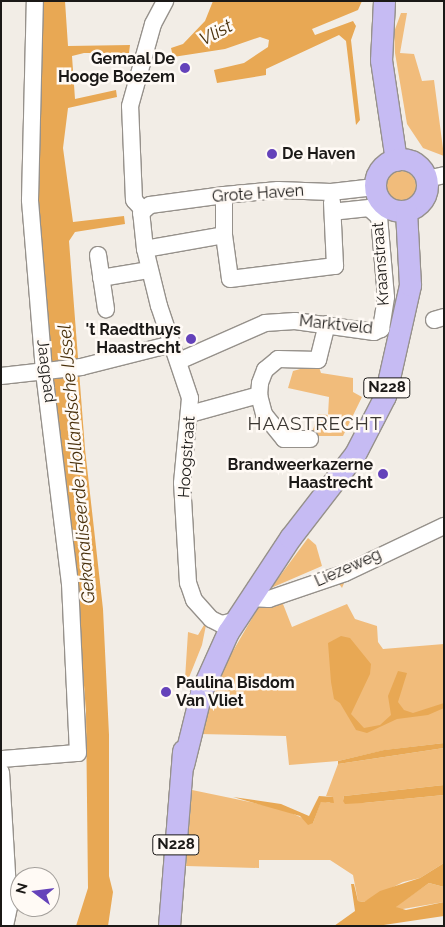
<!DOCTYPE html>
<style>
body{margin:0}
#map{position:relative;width:445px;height:927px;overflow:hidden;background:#f2ede6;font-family:Raleway,sans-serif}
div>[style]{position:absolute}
.green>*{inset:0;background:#f1bc7b}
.round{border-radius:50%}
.water>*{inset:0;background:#e8a854}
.roads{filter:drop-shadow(1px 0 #96918b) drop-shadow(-1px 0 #96918b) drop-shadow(0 1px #96918b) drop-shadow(0 -1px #96918b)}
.minor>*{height:16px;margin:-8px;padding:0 8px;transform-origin:8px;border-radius:8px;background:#fff}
.major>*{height:21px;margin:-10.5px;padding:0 10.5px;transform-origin:10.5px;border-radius:10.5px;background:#c6bbf3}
.major>.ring{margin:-10.5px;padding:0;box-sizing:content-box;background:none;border:21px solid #c6bbf3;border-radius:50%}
.dots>*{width:14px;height:14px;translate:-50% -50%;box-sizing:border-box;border:2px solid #fffaf5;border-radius:50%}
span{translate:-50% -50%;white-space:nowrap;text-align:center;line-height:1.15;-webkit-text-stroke:5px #fffaf5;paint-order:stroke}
.shield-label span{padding:1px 4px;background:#fffaf5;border:1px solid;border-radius:4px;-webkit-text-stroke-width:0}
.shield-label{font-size:15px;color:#1b1917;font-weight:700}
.poi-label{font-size:16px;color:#1b1917;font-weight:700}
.right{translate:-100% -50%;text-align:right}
.left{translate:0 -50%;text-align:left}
.street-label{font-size:16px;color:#1b1917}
.water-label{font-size:18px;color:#4a310c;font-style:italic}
.quarter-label{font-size:19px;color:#3a3631;letter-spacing:1px}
.frame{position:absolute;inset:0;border:2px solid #1b1917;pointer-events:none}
.north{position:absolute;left:10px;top:867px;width:50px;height:50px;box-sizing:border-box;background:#fffaf5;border:1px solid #a4a09c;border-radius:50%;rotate:285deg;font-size:14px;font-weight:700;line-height:20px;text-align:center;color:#1b1917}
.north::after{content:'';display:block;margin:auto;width:18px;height:22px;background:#6442ba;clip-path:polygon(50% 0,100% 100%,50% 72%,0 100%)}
</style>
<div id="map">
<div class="green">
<i style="clip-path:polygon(401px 13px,407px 13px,400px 53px,414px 54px,422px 81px,434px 80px,444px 156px,423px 148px,407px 124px,395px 53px,394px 32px)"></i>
<i class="round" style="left:386px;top:171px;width:30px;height:30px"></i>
<i style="clip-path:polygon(318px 364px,321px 373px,353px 378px,353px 392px,362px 397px,343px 436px,313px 436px,312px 433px,318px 414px,328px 415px,329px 397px,288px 388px,293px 371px)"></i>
<i style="clip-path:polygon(308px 538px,316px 545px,322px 566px,271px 588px)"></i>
<i style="clip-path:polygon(339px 578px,345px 581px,342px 588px,337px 581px,283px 604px,292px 627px,347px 604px,355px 619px,377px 626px,378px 642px,383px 649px,444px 644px,444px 743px,385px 750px,338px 761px,289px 765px,286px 736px,200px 734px,209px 702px,230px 656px,258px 608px)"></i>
<i style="clip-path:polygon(207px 620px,202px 645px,188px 680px,185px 679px,188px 632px,198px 635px)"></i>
<i style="clip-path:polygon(444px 748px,444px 785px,344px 796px,343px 801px,363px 803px,444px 795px,444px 863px,420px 878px,403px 882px,364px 902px,358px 901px,353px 875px,330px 860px,259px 860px,259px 868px,186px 866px,192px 790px,283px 809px,313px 823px,321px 801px,330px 803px,333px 797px,326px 796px,338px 764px)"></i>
<i style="clip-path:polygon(429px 883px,444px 887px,444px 902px,397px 910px,396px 906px)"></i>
</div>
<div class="water">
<i style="clip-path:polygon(42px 1px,65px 1px,68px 46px,130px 45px,129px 53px,84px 53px,72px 56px,75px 99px,116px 90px,117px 97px,68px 108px,63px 148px,73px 222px,124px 216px,125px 224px,75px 232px,69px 241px,85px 449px,103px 609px,109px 735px,109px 876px,113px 892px,108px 926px,76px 926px,88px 888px,86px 712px,73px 537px,47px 323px,39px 213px,36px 153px)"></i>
<i style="clip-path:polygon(213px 1px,362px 1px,358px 10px,312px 29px,315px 35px,353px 21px,356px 26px,351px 40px,360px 120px,356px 125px,346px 41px,339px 35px,266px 69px,266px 75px,217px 83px,214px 70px,244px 63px,268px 47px,269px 40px,260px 37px,225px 49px,173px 57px,171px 48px,183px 44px,205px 21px)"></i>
<i style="clip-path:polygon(341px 636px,350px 638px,371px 664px,370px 674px,351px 714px,364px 728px,380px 725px,391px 715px,388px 696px,398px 671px,407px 673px,398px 702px,404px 710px,413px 713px,444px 703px,444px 708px,428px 715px,397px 719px,367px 733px,356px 730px,340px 703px,334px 699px,331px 682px,328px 643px)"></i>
<i style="clip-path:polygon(444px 743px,444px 748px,338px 764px,338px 761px,384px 750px)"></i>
<i style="clip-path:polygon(444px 785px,444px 795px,363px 803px,345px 804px,343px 801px,344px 796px)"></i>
<i style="clip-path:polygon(319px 796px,333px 797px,334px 803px,321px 802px,313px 823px,308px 825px,300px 816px,233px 797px,281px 804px,309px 816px)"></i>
<i style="clip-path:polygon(444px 863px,444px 887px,429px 883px,396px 907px,406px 910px,444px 902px,444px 916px,377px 926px,334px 926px,355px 911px,351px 884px,354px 884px,358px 901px,364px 902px,380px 891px,420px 878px)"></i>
</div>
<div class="roads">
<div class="minor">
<i style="left:427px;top:179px;width:17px;rotate:-13deg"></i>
<i style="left:224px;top:195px;width:40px;rotate:90deg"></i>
<i style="left:224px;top:235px;width:44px;rotate:82.2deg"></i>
<i style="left:230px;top:279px;width:106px;rotate:-7.1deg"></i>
<i style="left:335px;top:266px;width:64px;rotate:-92.7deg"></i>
<i style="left:143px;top:210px;width:13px;rotate:-132deg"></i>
<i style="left:134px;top:200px;width:94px;rotate:-92.4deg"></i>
<i style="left:130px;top:106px;width:85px;rotate:-74.3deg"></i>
<i style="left:153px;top:24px;width:26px;rotate:-62deg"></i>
<i style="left:145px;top:249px;width:80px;rotate:-10deg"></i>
<i style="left:98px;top:255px;width:55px;rotate:81.6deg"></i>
<i style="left:101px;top:278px;width:49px;rotate:-9.5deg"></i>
<i style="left:434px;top:320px;width:10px;rotate:-17deg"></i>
<i style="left:179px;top:361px;width:94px;rotate:-23.8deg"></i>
<i style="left:265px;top:323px;width:30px;rotate:-4deg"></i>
<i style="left:295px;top:321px;width:80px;rotate:7.9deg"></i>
<i style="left:374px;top:332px;width:8px;rotate:-23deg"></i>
<i style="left:381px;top:329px;width:32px;rotate:-81deg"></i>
<i style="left:386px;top:297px;width:80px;rotate:-95deg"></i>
<i style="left:379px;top:217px;width:13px;rotate:-138deg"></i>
<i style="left:369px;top:208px;width:36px;rotate:174deg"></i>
<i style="left:1px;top:376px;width:81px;rotate:-6.4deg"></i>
<i style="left:81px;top:367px;width:94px;rotate:-14.2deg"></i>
<i style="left:190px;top:414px;width:72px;rotate:-15.4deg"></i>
<i style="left:310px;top:439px;width:26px;rotate:180deg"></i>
<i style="left:284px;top:439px;width:32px;rotate:-129deg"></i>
<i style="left:264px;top:414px;width:20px;rotate:-105deg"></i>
<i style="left:259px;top:395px;width:12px;rotate:-85deg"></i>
<i style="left:260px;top:383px;width:14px;rotate:-69deg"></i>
<i style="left:265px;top:370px;width:17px;rotate:-40deg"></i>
<i style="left:278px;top:359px;width:40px;rotate:1.4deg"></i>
<i style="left:318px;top:360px;width:37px;rotate:-76deg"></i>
<i style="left:249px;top:598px;width:20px;rotate:3deg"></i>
<i style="left:269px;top:599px;width:80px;rotate:-18.9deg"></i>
<i style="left:345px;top:573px;width:110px;rotate:-25.4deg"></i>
<i style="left:234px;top:621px;width:13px;rotate:167deg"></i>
<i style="left:221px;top:624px;width:11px;rotate:-153deg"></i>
<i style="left:211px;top:619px;width:25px;rotate:-132deg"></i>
<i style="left:194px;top:600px;width:18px;rotate:-109deg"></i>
<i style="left:188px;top:583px;width:100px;rotate:-93.4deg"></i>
<i style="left:182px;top:483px;width:85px;rotate:-84.6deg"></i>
<i style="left:190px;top:398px;width:97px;rotate:-108.6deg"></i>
<i style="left:159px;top:306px;width:59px;rotate:-103.8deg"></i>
<i style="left:145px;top:249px;width:36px;rotate:-96deg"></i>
<i style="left:141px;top:213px;width:12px;rotate:-42deg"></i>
<i style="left:150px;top:205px;width:75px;rotate:-7.7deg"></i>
<i style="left:224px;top:195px;width:54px;rotate:-5.3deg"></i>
<i style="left:278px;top:190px;width:53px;rotate:2.2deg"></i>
<i style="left:331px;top:192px;width:44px;rotate:-6.5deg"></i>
<i style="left:1px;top:759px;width:77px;rotate:-4.5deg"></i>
<i style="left:78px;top:753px;width:169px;rotate:-92.7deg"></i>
<i style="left:70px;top:584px;width:215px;rotate:-97deg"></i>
<i style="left:44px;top:371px;width:172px;rotate:-94.7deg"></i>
<i style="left:30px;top:200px;width:199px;rotate:-88.6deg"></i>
<i style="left:1px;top:772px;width:135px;rotate:86.6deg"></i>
<i style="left:9px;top:907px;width:19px;rotate:102deg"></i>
</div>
<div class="major">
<i style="left:384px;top:1px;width:59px;rotate:92.9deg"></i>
<i style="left:381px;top:60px;width:101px;rotate:81.5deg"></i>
<i class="ring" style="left:375px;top:159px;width:31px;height:31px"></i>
<i style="left:183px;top:765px;width:75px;rotate:-76.1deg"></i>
<i style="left:201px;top:692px;width:66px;rotate:-65.8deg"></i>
<i style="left:228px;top:632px;width:113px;rotate:-56.6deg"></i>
<i style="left:290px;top:538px;width:106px;rotate:-52.3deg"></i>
<i style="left:355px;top:454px;width:65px;rotate:-62.7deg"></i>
<i style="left:385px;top:396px;width:114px;rotate:-77.3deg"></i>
<i style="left:410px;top:285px;width:74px;rotate:-93.1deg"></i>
<i style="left:169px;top:926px;width:176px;rotate:-85.4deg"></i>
</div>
</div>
<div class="dots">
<i style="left:185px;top:68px;background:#6442ba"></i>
<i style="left:272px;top:154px;background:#6442ba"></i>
<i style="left:191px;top:339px;background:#6442ba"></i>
<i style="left:383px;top:474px;background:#6442ba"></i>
<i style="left:166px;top:692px;background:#6442ba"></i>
</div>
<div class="shield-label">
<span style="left:387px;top:388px">N228</span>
<span style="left:176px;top:845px">N228</span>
</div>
<div class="poi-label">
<span class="right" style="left:175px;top:68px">Gemaal De<br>Hooge Boezem</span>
<span class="left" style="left:282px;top:154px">De Haven</span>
<span class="right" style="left:181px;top:339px">'t Raedthuys<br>Haastrecht</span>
<span class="right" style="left:373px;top:474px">Brandweerkazerne<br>Haastrecht</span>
<span class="left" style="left:176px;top:692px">Paulina Bisdom<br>Van Vliet</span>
</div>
<div class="street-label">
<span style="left:258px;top:194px;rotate:-4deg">Grote Haven</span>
<span style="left:381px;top:264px;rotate:-94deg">Kraanstraat</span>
<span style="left:336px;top:325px;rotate:6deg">Marktveld</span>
<span style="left:46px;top:371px;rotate:83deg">Jaagpad</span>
<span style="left:187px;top:457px;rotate:-86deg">Hoogstraat</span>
<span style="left:348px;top:568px;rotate:-24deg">Liezeweg</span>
</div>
<div class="water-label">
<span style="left:216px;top:33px;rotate:-28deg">Vlist</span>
<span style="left:77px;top:464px;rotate:-95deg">Gekanaliseerde Hollandsche IJssel</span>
</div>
<div class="quarter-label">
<span style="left:315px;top:424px">HAASTRECHT</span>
</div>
<div class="frame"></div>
<div class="north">N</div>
</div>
